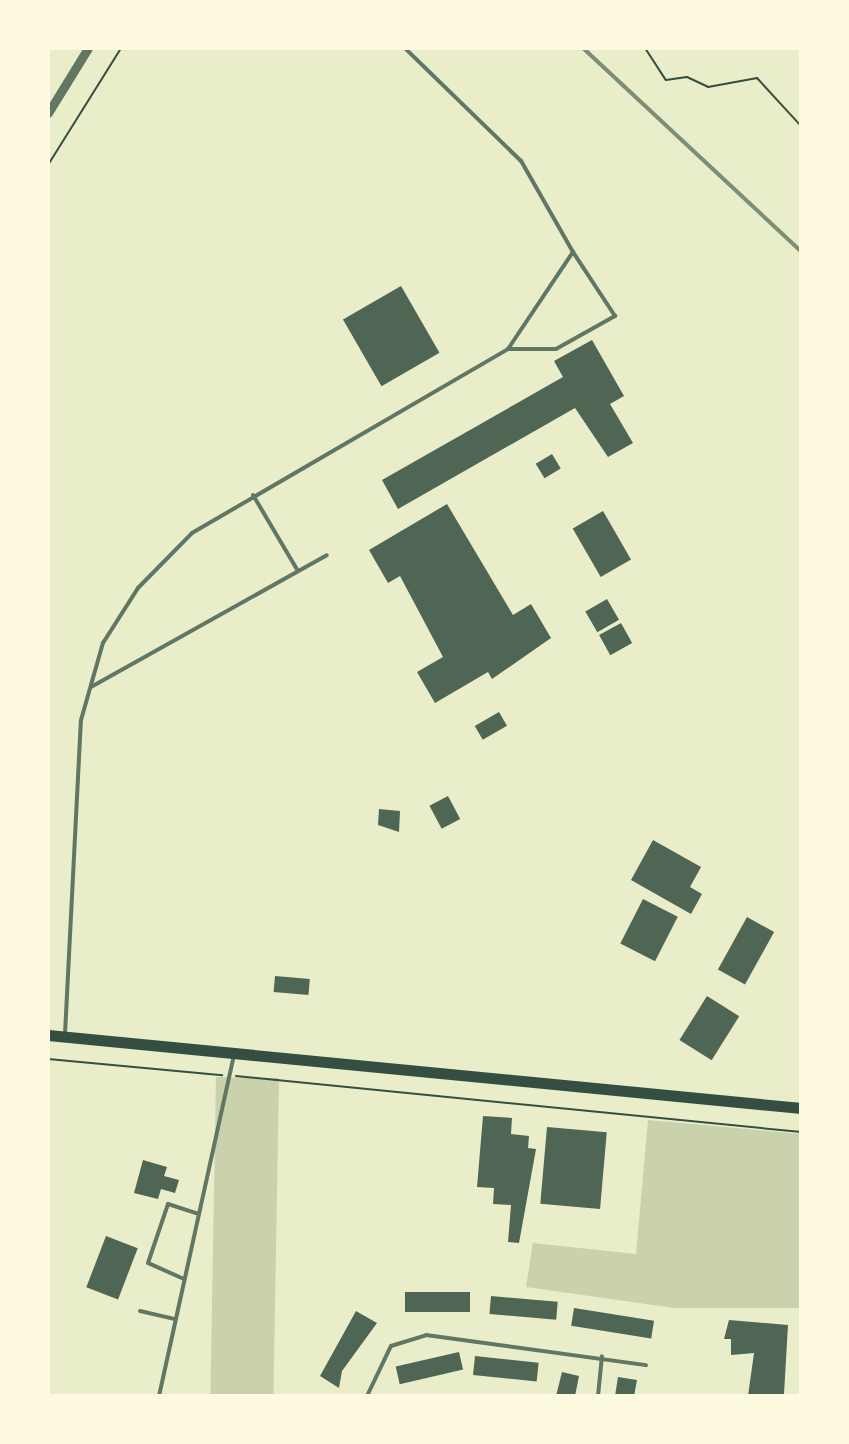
<!DOCTYPE html>
<style>
body{margin:0}
#map{position:relative;width:849px;height:1444px;overflow:hidden;background:#e9edc9;font-family:"Asap Condensed",sans-serif}
div>[style]{position:absolute}
.green>*{inset:0;background:#cad2ad;transform-origin:0 0}
.building>*{inset:0;background:#4f6655;transform-origin:0 0}
.path>*{height:2px;margin:-1px;padding:0 1px;transform-origin:1px;border-radius:1px;background:#344e41}
.service>*{height:4px;margin:-2px;padding:0 2px;transform-origin:2px;border-radius:2px;background:#617663}
.tertiary>*{height:9px;margin:-4.5px;padding:0 4.5px;transform-origin:4.5px;border-radius:4.5px;background:#617663}
.secondary>*{height:11px;margin:-5.5px;padding:0 5.5px;transform-origin:5.5px;border-radius:5.5px;background:#344e41}
.rail>*{height:4px;margin:-2px;padding:0 2px;transform-origin:2px;border-radius:2px;background:#7c8e77}
span{translate:-50% -50%;white-space:nowrap;text-align:center;line-height:1.15;-webkit-text-stroke:7px #fefae0;paint-order:stroke}
.frame{position:absolute;inset:0;border:50px solid #fefae0;pointer-events:none}
</style>
<div id="map">
<div class="green">
<i style="left:216px;top:1077px;width:63px;height:324px;rotate:1deg"></i>
<i style="clip-path:polygon(648px 1120px,801px 1134px,801px 1308px,674px 1308px,526px 1287px,533px 1243px,636px 1254px)"></i>
</div>
<div class="building">
<i style="left:401px;top:286px;width:77px;height:67px;rotate:60deg"></i>
<i style="clip-path:polygon(592px 340px,624px 396px,610px 404px,633px 443px,608px 457px,575px 408px,398px 509px,382px 480px,563px 377px,554px 361px)"></i>
<i style="left:552px;top:454px;width:17px;height:19px;rotate:59deg"></i>
<i style="clip-path:polygon(447px 504px,513px 615px,531px 604px,551px 638px,492px 679px,488px 672px,435px 703px,417px 672px,443px 657px,400px 576px,388px 583px,369px 550px)"></i>
<i style="left:603px;top:511px;width:56px;height:35px;rotate:60deg"></i>
<i style="left:607px;top:599px;width:24px;height:25px;rotate:60deg"></i>
<i style="left:621px;top:623px;width:23px;height:25px;rotate:61deg"></i>
<i style="left:499px;top:712px;width:16px;height:28px;rotate:60deg"></i>
<i style="left:448px;top:796px;width:26px;height:21px;rotate:62deg"></i>
<i style="clip-path:polygon(379px 809px,400px 811px,399px 832px,378px 825px)"></i>
<i style="clip-path:polygon(653px 840px,701px 867px,690px 887px,702px 894px,691px 914px,631px 880px)"></i>
<i style="left:643px;top:899px;width:39px;height:50px;rotate:27deg"></i>
<i style="left:747px;top:917px;width:31px;height:60px;rotate:29deg"></i>
<i style="left:275px;top:976px;width:35px;height:16px;rotate:5deg"></i>
<i style="left:707px;top:996px;width:38px;height:52px;rotate:32deg"></i>
<i style="clip-path:polygon(483px 1116px,512px 1118px,511px 1134px,529px 1136px,528px 1148px,536px 1149px,519px 1243px,508px 1242px,511px 1205px,493px 1204px,494px 1188px,477px 1187px)"></i>
<i style="left:547px;top:1127px;width:60px;height:77px;rotate:5deg"></i>
<i style="clip-path:polygon(143px 1160px,167px 1167px,164px 1176px,179px 1180px,175px 1193px,161px 1189px,158px 1199px,134px 1193px)"></i>
<i style="left:106px;top:1236px;width:34px;height:55px;rotate:21deg"></i>
<i style="left:470px;top:1292px;width:20px;height:65px;rotate:90deg"></i>
<i style="left:491px;top:1296px;width:67px;height:18px;rotate:5deg"></i>
<i style="left:574px;top:1308px;width:81px;height:18px;rotate:9deg"></i>
<i style="clip-path:polygon(356px 1311px,377px 1323px,342px 1371px,339px 1388px,320px 1376px)"></i>
<i style="clip-path:polygon(729px 1320px,788px 1325px,784px 1394px,748px 1396px,754px 1353px,731px 1355px,731px 1339px,724px 1339px)"></i>
<i style="left:459px;top:1352px;width:18px;height:65px;rotate:77deg"></i>
<i style="left:475px;top:1356px;width:64px;height:19px;rotate:6deg"></i>
<i style="clip-path:polygon(562px 1372px,579px 1376px,575px 1396px,556px 1396px)"></i>
<i style="clip-path:polygon(618px 1377px,637px 1380px,634px 1396px,615px 1396px)"></i>
</div>
<div class="path">
<i style="left:645px;top:48px;width:38px;rotate:57deg"></i>
<i style="left:666px;top:80px;width:21px;rotate:-8deg"></i>
<i style="left:687px;top:77px;width:23px;rotate:25deg"></i>
<i style="left:708px;top:87px;width:50px;rotate:-10.4deg"></i>
<i style="left:757px;top:78px;width:65px;rotate:47.5deg"></i>
<i style="left:48px;top:165px;width:138px;rotate:-58deg"></i>
<i style="left:48px;top:1059px;width:175px;rotate:5.3deg"></i>
<i style="left:236px;top:1076px;width:568px;rotate:5.66deg"></i>
</div>
<div class="service">
<i style="left:508px;top:349px;width:48px"></i>
<i style="left:556px;top:349px;width:68px;rotate:-29.2deg"></i>
<i style="left:615px;top:316px;width:77px;rotate:-123.3deg"></i>
<i style="left:253px;top:495px;width:88px;rotate:59.4deg"></i>
<i style="left:91px;top:687px;width:270px;rotate:-29.2deg"></i>
<i style="left:65px;top:1034px;width:314px;rotate:-87.1deg"></i>
<i style="left:81px;top:720px;width:80px;rotate:-74.1deg"></i>
<i style="left:103px;top:643px;width:65px;rotate:-57.5deg"></i>
<i style="left:138px;top:588px;width:77px;rotate:-45.5deg"></i>
<i style="left:192px;top:533px;width:366px;rotate:-30.2deg"></i>
<i style="left:508px;top:349px;width:117px;rotate:-56.2deg"></i>
<i style="left:573px;top:252px;width:105px;rotate:-119.7deg"></i>
<i style="left:521px;top:161px;width:162px;rotate:-135.8deg"></i>
<i style="left:184px;top:1279px;width:39px;rotate:-156deg"></i>
<i style="left:148px;top:1263px;width:62px;rotate:-71.3deg"></i>
<i style="left:168px;top:1204px;width:32px;rotate:18deg"></i>
<i style="left:140px;top:1311px;width:35px;rotate:13deg"></i>
<i style="left:159px;top:1396px;width:350px;rotate:-77.6deg"></i>
<i style="left:367px;top:1396px;width:55px;rotate:-64.4deg"></i>
<i style="left:391px;top:1346px;width:37px;rotate:-17deg"></i>
<i style="left:426px;top:1335px;width:222px;rotate:7.8deg"></i>
<i style="left:598px;top:1396px;width:40px;rotate:-84.3deg"></i>
</div>
<div class="tertiary">
<i style="left:48px;top:113px;width:76px;rotate:-58.4deg"></i>
</div>
<div class="secondary">
<i style="left:48px;top:1035px;width:757px;rotate:5.54deg"></i>
</div>
<div class="rail">
<i style="left:583px;top:48px;width:298px;rotate:43deg"></i>
</div>
<div class="frame"></div>
</div>
